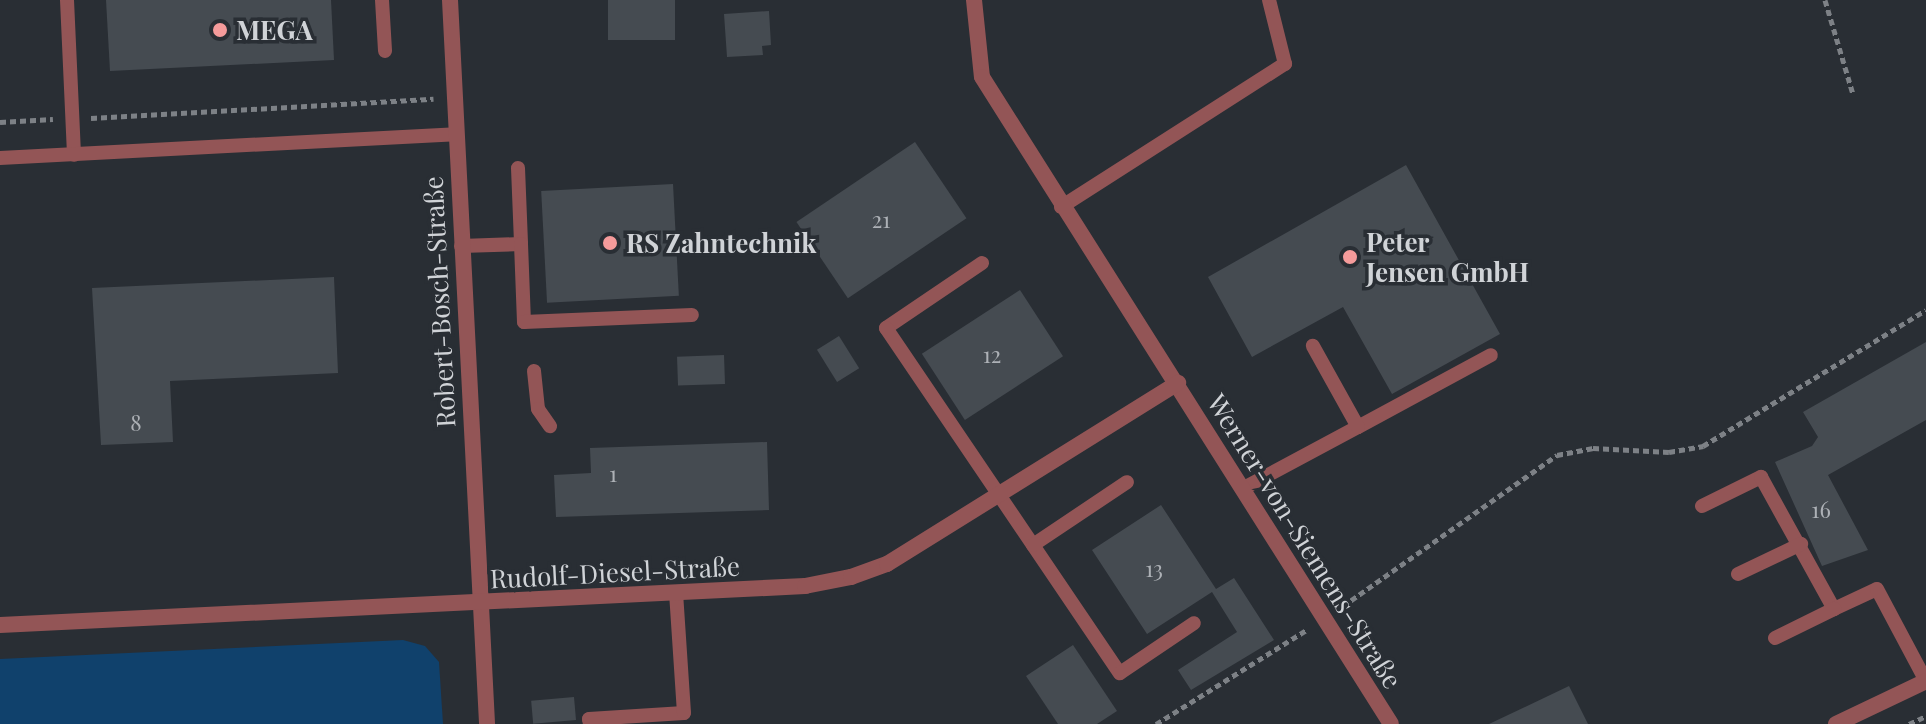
<!DOCTYPE html>
<meta charset="utf-8">
<style>
body{margin:0}
#map{position:relative;width:1926px;height:724px;overflow:hidden;background:#292e34;font-family:"Playfair Display",serif}
div>[style]{position:absolute}
.green>*{inset:0;background:#10416c}
.building>*{inset:0;background:#454b51;transform-origin:0 0}
.path>*{height:5px;margin-top:-2.5px;transform-origin:0;background:repeating-linear-gradient(90deg,#7d8186 0 6px,transparent 0 10px)}
.lane>*{height:14px;margin:-7px;padding:0 7px;transform-origin:7px;border-radius:7px;background:#935556}
.street>*{height:16px;margin:-8px;padding:0 8px;transform-origin:8px;border-radius:8px;background:#935556}
.dots>*{width:22px;height:22px;translate:-50% -50%;box-sizing:border-box;border:4px solid #292e34;border-radius:50%}
span{translate:-50% -50%;white-space:nowrap;text-align:center;line-height:1.15;-webkit-text-stroke:7px #292e34;paint-order:stroke}
.number-label{font-size:22px;color:#adb1b6}
.number-label span{-webkit-text-stroke-width:0}
.poi-label{font-size:26px;color:#d0d3d7;font-weight:700}
.left{translate:0 -50%;text-align:left}
.street-label{font-size:26px;color:#d0d3d7}
</style>
<div id="map">
<div class="green">
<i style="clip-path:polygon(403px 640px,425px 646px,439px 662px,443px 724px,0 724px,0 659px)"></i>
</div>
<div class="building">
<i style="clip-path:polygon(106px 0,331px 0,334px 60px,110px 71px)"></i>
<i style="left:608px;top:0;width:67px;height:40px"></i>
<i style="clip-path:polygon(769px 11px,771px 45px,762px 46px,763px 55px,727px 57px,724px 14px)"></i>
<i style="left:915px;top:142px;width:92px;height:143px;rotate:56deg"></i>
<i style="clip-path:polygon(1406px 165px,1500px 334px,1392px 394px,1343px 307px,1252px 357px,1208px 277px)"></i>
<i style="left:673px;top:184px;width:112px;height:132px;rotate:87deg"></i>
<i style="clip-path:polygon(334px 277px,338px 373px,170px 381px,173px 442px,101px 445px,92px 288px)"></i>
<i style="left:1020px;top:290px;width:79px;height:117px;rotate:57deg"></i>
<i style="left:839px;top:336px;width:38px;height:26px;rotate:58deg"></i>
<i style="clip-path:polygon(1926px 342px,1926px 420px,1828px 475px,1868px 550px,1822px 566px,1775px 462px,1812px 446px,1818px 437px,1803px 412px)"></i>
<i style="left:724px;top:355px;width:29px;height:47px;rotate:88deg"></i>
<i style="clip-path:polygon(767px 442px,769px 510px,556px 517px,554px 475px,591px 473px,590px 448px)"></i>
<i style="clip-path:polygon(1161px 505px,1216px 589px,1234px 578px,1274px 640px,1191px 690px,1178px 670px,1237px 632px,1212px 592px,1147px 634px,1092px 550px)"></i>
<i style="clip-path:polygon(1073px 645px,1117px 711px,1097px 724px,1058px 724px,1026px 676px)"></i>
<i style="clip-path:polygon(1569px 686px,1588px 724px,1489px 724px)"></i>
<i style="left:574px;top:697px;width:23px;height:43px;rotate:85deg"></i>
</div>
<div class="path">
<i style="left:1825px;top:0;width:98px;rotate:73.4deg"></i>
<i style="left:91px;top:118px;width:343px;rotate:-3.2deg"></i>
<i style="left:0;top:122px;width:53px;rotate:-3.2deg"></i>
<i style="left:1343px;top:606px;width:262px;rotate:-35.2deg"></i>
<i style="left:1557px;top:455px;width:37px;rotate:-11deg"></i>
<i style="left:1593px;top:448px;width:76px;rotate:3deg"></i>
<i style="left:1669px;top:452px;width:35px;rotate:-10deg"></i>
<i style="left:1703px;top:446px;width:261px;rotate:-31.4deg"></i>
<i style="left:1156px;top:724px;width:179px;rotate:-32deg"></i>
<i style="left:1909px;top:724px;width:19px;rotate:-25deg"></i>
</div>
<div class="lane">
<i style="left:67px;top:0;width:155px;rotate:87.4deg"></i>
<i style="left:382px;top:0;width:51px;rotate:86.6deg"></i>
<i style="left:0;top:158px;width:456px;rotate:-3deg"></i>
<i style="left:518px;top:168px;width:76px;rotate:87.7deg"></i>
<i style="left:1061px;top:207px;width:266px;rotate:-32.6deg"></i>
<i style="left:1285px;top:64px;width:66px;rotate:-104deg"></i>
<i style="left:461px;top:246px;width:60px;rotate:-1.9deg"></i>
<i style="left:521px;top:244px;width:78px;rotate:87.8deg"></i>
<i style="left:524px;top:322px;width:168px;rotate:-2.4deg"></i>
<i style="left:982px;top:263px;width:116px;rotate:145.9deg"></i>
<i style="left:886px;top:328px;width:417px;rotate:55.9deg"></i>
<i style="left:1120px;top:673px;width:89px;rotate:-34deg"></i>
<i style="left:534px;top:371px;width:38px;rotate:84deg"></i>
<i style="left:538px;top:409px;width:21px;rotate:55deg"></i>
<i style="left:1358px;top:427px;width:151px;rotate:-28.4deg"></i>
<i style="left:1244px;top:488px;width:129px;rotate:-28.2deg"></i>
<i style="left:1358px;top:427px;width:93px;rotate:-119.1deg"></i>
<i style="left:1702px;top:506px;width:66px;rotate:-26.2deg"></i>
<i style="left:1761px;top:477px;width:151px;rotate:61.1deg"></i>
<i style="left:1834px;top:609px;width:47px;rotate:-24.9deg"></i>
<i style="left:1877px;top:589px;width:104px;rotate:62deg"></i>
<i style="left:1033px;top:545px;width:113px;rotate:-33.8deg"></i>
<i style="left:1738px;top:574px;width:70px;rotate:-25.5deg"></i>
<i style="left:1775px;top:638px;width:66px;rotate:-26.2deg"></i>
<i style="left:590px;top:724px;width:5px;rotate:-101deg"></i>
<i style="left:589px;top:719px;width:95px;rotate:-3.6deg"></i>
<i style="left:684px;top:713px;width:120px;rotate:-93.8deg"></i>
</div>
<div class="street">
<i style="left:450px;top:0;width:725px;rotate:87.07deg"></i>
<i style="left:974px;top:0;width:77px;rotate:84.1deg"></i>
<i style="left:982px;top:77px;width:765px;rotate:57.7deg"></i>
<i style="left:0;top:625px;width:806px;rotate:-2.77deg"></i>
<i style="left:805px;top:586px;width:47px;rotate:-11.1deg"></i>
<i style="left:851px;top:577px;width:38px;rotate:-20deg"></i>
<i style="left:887px;top:564px;width:343px;rotate:-31.9deg"></i>
<i style="left:1836px;top:724px;width:100px;rotate:-25.5deg"></i>
</div>
<div class="dots">
<i style="left:220px;top:30px;background:#f59b9b"></i>
<i style="left:610px;top:243px;background:#f59b9b"></i>
<i style="left:1350px;top:257px;background:#f59b9b"></i>
</div>
<div class="number-label">
<span style="left:881px;top:220px">21</span>
<span style="left:992px;top:355px">12</span>
<span style="left:136px;top:423px">8</span>
<span style="left:613px;top:474px">1</span>
<span style="left:1821px;top:510px">16</span>
<span style="left:1154px;top:569px">13</span>
</div>
<div class="poi-label">
<span class="left" style="left:236px;top:30px">MEGA</span>
<span class="left" style="left:1366px;top:257px">Peter<br>Jensen GmbH</span>
<span class="left" style="left:626px;top:243px">RS Zahntechnik</span>
</div>
<div class="street-label">
<span style="left:439px;top:302px;rotate:-93deg">Robert-Bosch-Straße</span>
<span style="left:1305px;top:541px;rotate:58deg">Werner-von-Siemens-Straße</span>
<span style="left:615px;top:572px;rotate:-3deg">Rudolf-Diesel-Straße</span>
</div>
</div>
